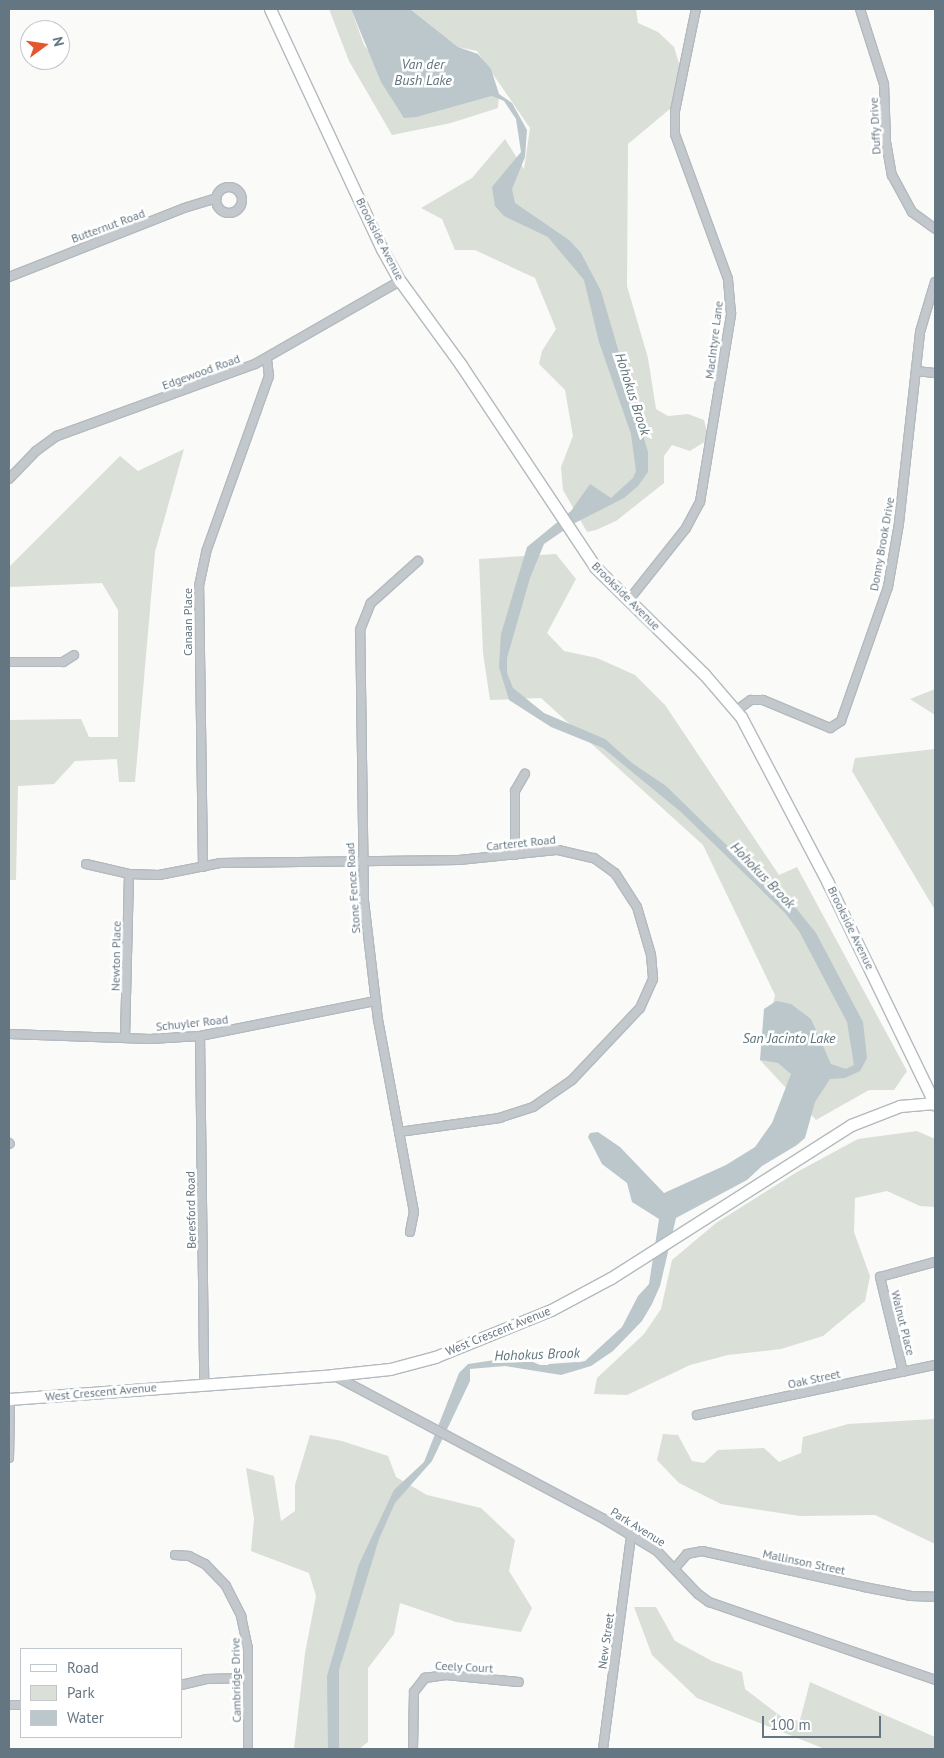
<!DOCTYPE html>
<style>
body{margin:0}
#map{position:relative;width:944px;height:1758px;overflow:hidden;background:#fafaf8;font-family:"PT Sans",sans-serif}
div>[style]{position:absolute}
.green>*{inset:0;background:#dadfd7}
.water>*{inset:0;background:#bbc7cb}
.stream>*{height:2.5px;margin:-1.25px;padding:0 1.25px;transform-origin:1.25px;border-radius:1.25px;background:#bbc7cb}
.roads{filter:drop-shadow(1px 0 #b3babf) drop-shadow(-1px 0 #b3babf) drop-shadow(0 1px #b3babf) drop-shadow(0 -1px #b3babf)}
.street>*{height:8px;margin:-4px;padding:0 4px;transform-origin:4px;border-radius:4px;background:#c3c8cc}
.street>.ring{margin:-4px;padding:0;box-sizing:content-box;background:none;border:8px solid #c3c8cc;border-radius:50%}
.secondary>*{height:11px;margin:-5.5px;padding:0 5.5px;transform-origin:5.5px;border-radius:5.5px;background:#fff}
span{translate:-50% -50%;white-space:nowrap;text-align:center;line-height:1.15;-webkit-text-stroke:5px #fff;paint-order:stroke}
.street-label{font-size:12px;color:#657683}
.water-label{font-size:14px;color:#60757c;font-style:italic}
.frame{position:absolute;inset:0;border:10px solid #657683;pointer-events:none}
.legend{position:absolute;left:20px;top:1648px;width:162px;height:90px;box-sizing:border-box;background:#fff;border:1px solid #c1c8cd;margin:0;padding:6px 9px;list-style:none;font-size:15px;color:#657683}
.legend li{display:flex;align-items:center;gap:10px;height:25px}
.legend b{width:25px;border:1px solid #c1c8cd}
.north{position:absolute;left:20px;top:20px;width:50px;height:50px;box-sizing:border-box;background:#fff;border:1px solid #c1c8cd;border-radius:50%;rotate:76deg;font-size:14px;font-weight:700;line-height:20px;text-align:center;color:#657683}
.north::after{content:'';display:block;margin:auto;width:18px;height:22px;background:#e4572e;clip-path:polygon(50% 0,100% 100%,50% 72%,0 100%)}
.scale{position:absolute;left:762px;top:1716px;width:119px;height:22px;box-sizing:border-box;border:2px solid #657683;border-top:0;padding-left:6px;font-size:15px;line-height:18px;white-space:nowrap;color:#657683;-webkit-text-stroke:4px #fff;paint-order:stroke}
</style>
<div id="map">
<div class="green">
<i style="clip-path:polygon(329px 9px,351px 9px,364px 45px,417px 117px,499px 94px,498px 108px,451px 123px,392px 135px,349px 61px)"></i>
<i style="clip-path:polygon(410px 9px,636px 9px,638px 23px,658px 32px,674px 47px,680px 67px,671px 108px,628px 144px,627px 286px,648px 358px,656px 409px,668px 416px,688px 414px,704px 420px,709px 439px,690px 451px,672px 445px,664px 456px,664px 483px,616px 521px,596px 530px,587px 532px,563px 490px,561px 467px,573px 436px,565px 390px,539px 364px,542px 351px,556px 329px,535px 278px,475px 250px,455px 250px,442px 219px,421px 208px,472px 178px,505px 139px,524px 169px,530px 128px,477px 51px,458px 47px)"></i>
<i style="clip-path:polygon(184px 449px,155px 552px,135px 782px,119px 782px,117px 759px,75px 761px,54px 784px,18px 786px,16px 880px,9px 880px,9px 720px,81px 719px,89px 737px,118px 737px,118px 610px,102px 583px,10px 587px,9px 592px,9px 567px,120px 456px,138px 471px)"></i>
<i style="clip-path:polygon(556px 554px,576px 579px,547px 633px,564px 651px,597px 658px,635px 675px,665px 705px,779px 875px,797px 867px,907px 1071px,894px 1090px,869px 1090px,816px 1120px,760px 1060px,775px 995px,703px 845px,541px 698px,490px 700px,483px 653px,479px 559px)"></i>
<i style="clip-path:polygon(935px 689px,935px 715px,910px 699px)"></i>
<i style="clip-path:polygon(935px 749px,935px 910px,852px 771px,855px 758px)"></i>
<i style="clip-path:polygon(917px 1131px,935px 1139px,935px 1207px,920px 1206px,887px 1191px,855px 1198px,854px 1232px,870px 1276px,865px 1301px,823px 1336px,781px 1349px,728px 1355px,690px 1365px,627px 1395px,594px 1394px,597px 1378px,644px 1334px,661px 1309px,672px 1260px,716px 1223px,797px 1172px,858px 1139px)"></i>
<i style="clip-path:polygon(935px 1419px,935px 1544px,875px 1515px,800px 1516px,721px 1504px,679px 1483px,657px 1460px,663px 1434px,678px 1435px,692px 1461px,704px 1463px,718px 1450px,764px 1448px,779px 1462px,801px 1453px,803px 1437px,848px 1424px)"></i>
<i style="clip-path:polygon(310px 1435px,342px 1441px,388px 1456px,396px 1477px,427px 1495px,481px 1508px,515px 1540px,509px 1571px,532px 1608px,521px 1632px,456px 1622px,400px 1603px,394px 1634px,368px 1668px,368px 1742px,359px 1749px,294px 1749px,305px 1653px,316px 1596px,309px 1573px,251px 1551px,254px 1519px,246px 1468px,274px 1476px,281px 1521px,295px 1511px,295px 1485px)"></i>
<i style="clip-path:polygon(634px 1607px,656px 1607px,675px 1641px,712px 1661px,742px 1672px,745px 1689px,787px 1721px,800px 1720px,810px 1682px,935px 1737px,935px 1749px,825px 1749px,697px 1698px,652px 1655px)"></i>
</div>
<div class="water">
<i style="clip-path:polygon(351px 9px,410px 9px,458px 47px,478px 54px,491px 69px,499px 94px,512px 103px,527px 130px,525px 157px,512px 189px,515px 203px,569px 240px,581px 253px,601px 291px,648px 452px,648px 472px,638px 486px,624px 498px,573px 524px,544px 544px,530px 578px,507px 658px,507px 673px,513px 688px,544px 713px,605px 739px,632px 763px,666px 786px,751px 869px,783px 892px,816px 933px,863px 1022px,867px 1058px,860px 1071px,845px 1078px,830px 1079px,815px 1102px,805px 1138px,797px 1145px,762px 1166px,747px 1180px,676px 1218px,660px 1286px,652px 1304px,642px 1321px,613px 1351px,591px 1366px,561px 1375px,505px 1366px,470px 1369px,470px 1381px,432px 1461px,395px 1503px,379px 1539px,339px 1670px,339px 1749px,328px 1749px,327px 1676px,359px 1564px,394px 1490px,424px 1462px,459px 1373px,468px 1364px,508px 1358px,526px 1359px,540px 1365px,565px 1365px,585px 1361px,622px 1327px,638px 1296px,649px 1284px,659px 1219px,632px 1202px,627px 1183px,602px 1164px,588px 1137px,590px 1133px,598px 1132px,620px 1147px,664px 1193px,726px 1165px,755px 1147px,772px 1123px,791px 1074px,778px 1063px,760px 1060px,764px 1009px,776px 1001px,791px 1004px,811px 1019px,831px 1064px,846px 1069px,854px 1065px,847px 1022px,799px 931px,785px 913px,681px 812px,603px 748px,551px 727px,509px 700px,499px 667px,501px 634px,527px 547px,571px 511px,590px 484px,611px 498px,633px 478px,636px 471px,631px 434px,599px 342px,584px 280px,548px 237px,504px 216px,495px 206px,492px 187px,521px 152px,516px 119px,504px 101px,492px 96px,417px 117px,404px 118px,381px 82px)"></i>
</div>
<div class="stream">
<i style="left:549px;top:1365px;width:27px;rotate:-4deg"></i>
</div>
<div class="roads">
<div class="street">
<i style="left:860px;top:9px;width:79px;rotate:72.3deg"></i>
<i style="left:884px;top:84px;width:58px;rotate:88deg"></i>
<i style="left:886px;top:142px;width:34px;rotate:80deg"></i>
<i style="left:892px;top:175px;width:42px;rotate:61.6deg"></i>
<i style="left:912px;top:212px;width:29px;rotate:36deg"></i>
<i class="ring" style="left:216px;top:187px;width:18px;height:18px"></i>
<i style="left:9px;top:277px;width:188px;rotate:-21.5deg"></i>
<i style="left:184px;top:208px;width:34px;rotate:-17deg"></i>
<i style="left:916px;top:371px;width:19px;rotate:6deg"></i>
<i style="left:9px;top:479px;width:39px;rotate:-46deg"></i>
<i style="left:36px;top:451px;width:26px;rotate:-36deg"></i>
<i style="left:57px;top:436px;width:211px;rotate:-20deg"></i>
<i style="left:255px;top:364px;width:167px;rotate:-29.8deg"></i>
<i style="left:628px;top:601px;width:93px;rotate:-51.5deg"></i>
<i style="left:686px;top:528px;width:30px;rotate:-62deg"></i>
<i style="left:700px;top:502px;width:191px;rotate:-80.6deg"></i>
<i style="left:731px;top:314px;width:35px;rotate:-95deg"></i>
<i style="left:728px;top:279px;width:154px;rotate:-110.1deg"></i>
<i style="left:675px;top:134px;width:23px;rotate:-90deg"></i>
<i style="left:675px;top:111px;width:104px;rotate:-78.4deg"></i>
<i style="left:9px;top:662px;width:54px"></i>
<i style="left:63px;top:662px;width:13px;rotate:-32deg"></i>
<i style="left:737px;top:710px;width:17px;rotate:-36deg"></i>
<i style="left:751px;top:700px;width:12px"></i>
<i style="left:763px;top:700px;width:73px;rotate:22.7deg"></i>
<i style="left:830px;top:728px;width:13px;rotate:-32deg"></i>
<i style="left:841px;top:721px;width:142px;rotate:-70.7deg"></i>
<i style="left:888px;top:587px;width:65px;rotate:-80.2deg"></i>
<i style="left:899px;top:523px;width:192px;rotate:-83.7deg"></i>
<i style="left:920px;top:332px;width:52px;rotate:-73.3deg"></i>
<i style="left:515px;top:855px;width:64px;rotate:-90deg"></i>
<i style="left:515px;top:791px;width:20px;rotate:-60deg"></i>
<i style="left:86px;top:864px;width:44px;rotate:13.1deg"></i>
<i style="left:129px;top:874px;width:30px;rotate:2deg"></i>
<i style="left:159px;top:875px;width:62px;rotate:-11.1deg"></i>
<i style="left:220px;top:863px;width:239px;rotate:-0.7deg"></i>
<i style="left:459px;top:860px;width:100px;rotate:-5.8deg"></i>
<i style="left:558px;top:850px;width:37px;rotate:13deg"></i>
<i style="left:594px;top:858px;width:26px;rotate:36deg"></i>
<i style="left:615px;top:873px;width:40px;rotate:57.1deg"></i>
<i style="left:637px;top:907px;width:50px;rotate:73.7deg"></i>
<i style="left:651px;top:955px;width:24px;rotate:85deg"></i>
<i style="left:653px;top:979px;width:32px;rotate:114deg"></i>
<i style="left:640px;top:1008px;width:99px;rotate:133.4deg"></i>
<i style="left:572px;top:1080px;width:47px;rotate:145.3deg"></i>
<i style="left:533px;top:1107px;width:35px;rotate:162deg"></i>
<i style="left:500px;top:1118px;width:102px;rotate:172.1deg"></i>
<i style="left:203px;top:867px;width:281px;rotate:-90.8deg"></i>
<i style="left:199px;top:586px;width:35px;rotate:-78deg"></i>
<i style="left:206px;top:552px;width:187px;rotate:-70.3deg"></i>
<i style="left:269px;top:376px;width:17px;rotate:-97deg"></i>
<i style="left:9px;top:1034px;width:141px;rotate:2deg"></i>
<i style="left:150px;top:1039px;width:50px;rotate:-3.4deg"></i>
<i style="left:200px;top:1036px;width:178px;rotate:-11.3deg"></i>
<i style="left:200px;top:1036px;width:347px;rotate:89.3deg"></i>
<i style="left:125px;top:1038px;width:164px;rotate:-88.6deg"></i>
<i style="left:9px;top:1143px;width:1px;rotate:45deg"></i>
<i style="left:410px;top:1232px;width:20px;rotate:-79deg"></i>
<i style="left:414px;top:1212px;width:195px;rotate:-100.6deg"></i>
<i style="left:378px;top:1020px;width:121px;rotate:-96.7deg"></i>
<i style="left:364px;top:900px;width:270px;rotate:-90.8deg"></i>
<i style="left:360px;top:630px;width:29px;rotate:-68deg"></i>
<i style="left:371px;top:603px;width:63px;rotate:-41.8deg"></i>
<i style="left:903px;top:1372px;width:98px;rotate:-103.6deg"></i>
<i style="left:880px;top:1277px;width:57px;rotate:-15.3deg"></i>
<i style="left:333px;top:1375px;width:307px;rotate:28deg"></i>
<i style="left:604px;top:1519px;width:62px;rotate:31.1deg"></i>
<i style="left:657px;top:1551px;width:59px;rotate:46.4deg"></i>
<i style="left:698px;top:1594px;width:14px;rotate:36deg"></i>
<i style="left:709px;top:1602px;width:239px;rotate:19deg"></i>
<i style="left:697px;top:1415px;width:243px;rotate:-11.9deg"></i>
<i style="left:9px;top:1458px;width:59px;rotate:-89deg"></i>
<i style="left:175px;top:1555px;width:14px;rotate:4deg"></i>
<i style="left:189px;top:1556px;width:18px;rotate:27deg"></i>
<i style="left:205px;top:1564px;width:30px;rotate:46deg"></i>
<i style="left:226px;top:1586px;width:34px;rotate:63deg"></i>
<i style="left:241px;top:1616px;width:33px;rotate:78deg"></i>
<i style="left:248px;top:1648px;width:101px;rotate:90deg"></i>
<i style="left:675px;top:1568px;width:18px;rotate:-49deg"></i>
<i style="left:687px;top:1554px;width:15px;rotate:-11deg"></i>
<i style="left:702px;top:1551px;width:166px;rotate:12.5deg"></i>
<i style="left:864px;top:1587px;width:48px;rotate:10.8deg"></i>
<i style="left:911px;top:1596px;width:24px;rotate:2deg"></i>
<i style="left:181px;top:1685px;width:26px;rotate:-13deg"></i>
<i style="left:206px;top:1679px;width:42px;rotate:-1.4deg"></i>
<i style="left:9px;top:1705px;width:12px"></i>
<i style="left:413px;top:1749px;width:57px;rotate:-89deg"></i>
<i style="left:414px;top:1692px;width:18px;rotate:-52deg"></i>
<i style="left:425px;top:1678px;width:21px;rotate:-8deg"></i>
<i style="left:446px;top:1675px;width:73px;rotate:5.5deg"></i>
<i style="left:603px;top:1749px;width:215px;rotate:-82.5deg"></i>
</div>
<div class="secondary">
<i style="left:270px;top:9px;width:265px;rotate:65deg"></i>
<i style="left:382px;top:249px;width:37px;rotate:61deg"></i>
<i style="left:400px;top:281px;width:104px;rotate:54deg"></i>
<i style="left:461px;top:365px;width:242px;rotate:56.4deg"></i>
<i style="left:595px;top:567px;width:153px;rotate:44.5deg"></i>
<i style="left:704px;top:674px;width:57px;rotate:49.3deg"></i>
<i style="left:741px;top:717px;width:187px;rotate:62.3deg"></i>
<i style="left:828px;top:883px;width:246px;rotate:64.2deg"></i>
<i style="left:9px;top:1399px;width:325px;rotate:-4.2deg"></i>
<i style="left:333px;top:1375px;width:57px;rotate:-6deg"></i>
<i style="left:390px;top:1369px;width:47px;rotate:-14.9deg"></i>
<i style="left:435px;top:1357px;width:125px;rotate:-22.1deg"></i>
<i style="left:551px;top:1310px;width:68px;rotate:-28.1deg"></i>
<i style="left:611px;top:1278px;width:285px;rotate:-32.5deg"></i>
<i style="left:851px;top:1125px;width:53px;rotate:-21.2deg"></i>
<i style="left:900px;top:1106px;width:35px;rotate:-5deg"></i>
</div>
</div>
<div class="street-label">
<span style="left:875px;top:126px;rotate:-93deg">Duffy Drive</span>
<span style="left:108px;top:226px;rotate:-20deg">Butternut Road</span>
<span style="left:380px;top:239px;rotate:63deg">Brookside Avenue</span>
<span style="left:714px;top:340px;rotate:-83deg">MacIntyre Lane</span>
<span style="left:201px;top:372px;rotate:-20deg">Edgewood Road</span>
<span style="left:882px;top:544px;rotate:-80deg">Donny Brook Drive</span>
<span style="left:626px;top:596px;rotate:45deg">Brookside Avenue</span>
<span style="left:188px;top:622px;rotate:-90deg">Canaan Place</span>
<span style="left:521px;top:843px;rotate:-6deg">Carteret Road</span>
<span style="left:353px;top:888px;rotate:-94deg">Stone Fence Road</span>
<span style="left:851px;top:928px;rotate:64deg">Brookside Avenue</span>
<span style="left:116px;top:956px;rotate:-89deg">Newton Place</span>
<span style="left:192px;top:1023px;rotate:-6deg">Schuyler Road</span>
<span style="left:191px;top:1210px;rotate:-91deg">Beresford Road</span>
<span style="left:903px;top:1323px;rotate:76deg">Walnut Place</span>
<span style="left:498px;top:1331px;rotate:-22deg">West Crescent Avenue</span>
<span style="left:814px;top:1379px;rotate:-12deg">Oak Street</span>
<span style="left:101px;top:1392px;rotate:-5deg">West Crescent Avenue</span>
<span style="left:638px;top:1527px;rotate:32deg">Park Avenue</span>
<span style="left:804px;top:1562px;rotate:12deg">Mallinson Street</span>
<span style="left:606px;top:1641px;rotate:-82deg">New Street</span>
<span style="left:464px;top:1667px;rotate:3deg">Ceely Court</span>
<span style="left:236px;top:1680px;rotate:-91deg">Cambridge Drive</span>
</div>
<div class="water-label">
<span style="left:423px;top:72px">Van der<br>Bush Lake</span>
<span style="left:633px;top:394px;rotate:72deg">Hohokus Brook</span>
<span style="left:763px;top:875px;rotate:46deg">Hohokus Brook</span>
<span style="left:789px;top:1038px">San Jacinto Lake</span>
<span style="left:537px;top:1354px;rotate:-2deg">Hohokus Brook</span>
</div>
<div class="frame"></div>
<ul class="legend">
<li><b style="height:6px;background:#fff"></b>Road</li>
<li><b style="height:14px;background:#dadfd7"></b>Park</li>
<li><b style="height:14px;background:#bbc7cb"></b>Water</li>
</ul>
<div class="north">N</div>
<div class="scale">100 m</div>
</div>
